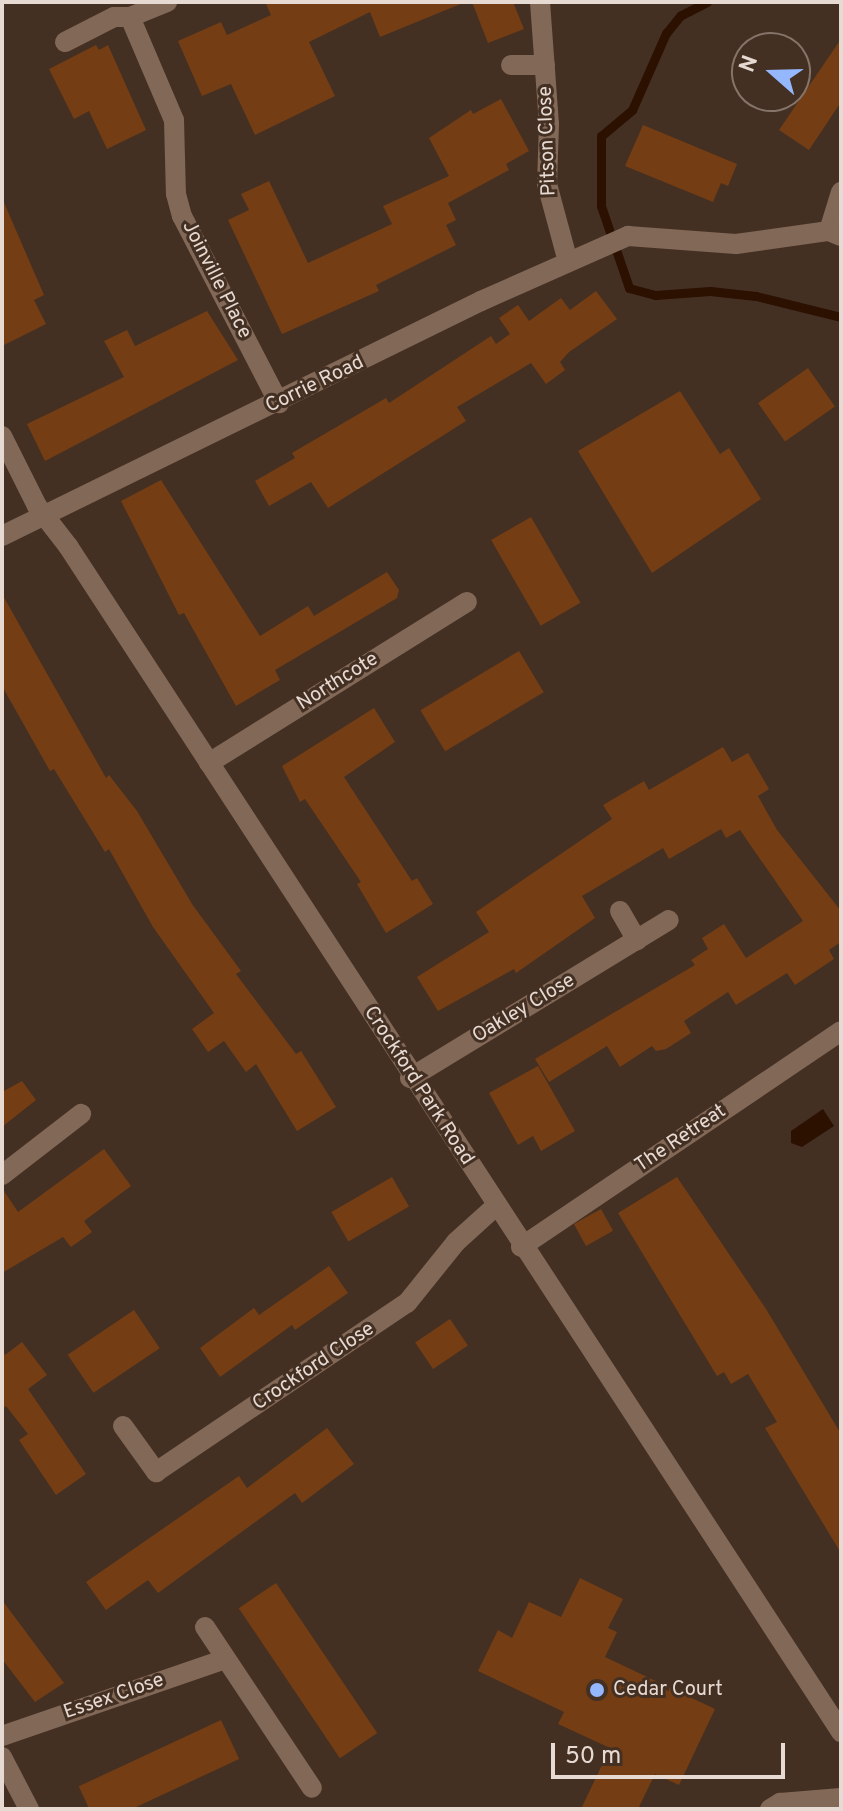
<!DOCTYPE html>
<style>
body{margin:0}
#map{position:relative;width:843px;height:1811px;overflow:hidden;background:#443023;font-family:Overpass,sans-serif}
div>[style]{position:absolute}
.water>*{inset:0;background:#2c1000}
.stream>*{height:9px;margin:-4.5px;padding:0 4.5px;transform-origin:4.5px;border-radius:4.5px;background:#2c1000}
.building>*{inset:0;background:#743d13;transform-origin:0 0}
.minor>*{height:20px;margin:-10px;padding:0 10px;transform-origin:10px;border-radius:10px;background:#826857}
.dots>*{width:22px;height:22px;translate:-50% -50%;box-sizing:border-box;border:4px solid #443023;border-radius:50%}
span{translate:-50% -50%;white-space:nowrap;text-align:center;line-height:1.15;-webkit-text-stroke:6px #443023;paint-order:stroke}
.street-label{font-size:20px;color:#e7dad2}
.poi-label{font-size:20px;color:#e7dad2}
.left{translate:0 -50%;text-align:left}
.frame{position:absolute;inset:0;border:4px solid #e7dad2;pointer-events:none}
.north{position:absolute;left:731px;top:32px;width:80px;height:80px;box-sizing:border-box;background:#443023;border:2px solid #857469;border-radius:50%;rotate:290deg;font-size:22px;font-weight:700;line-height:32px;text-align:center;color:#e7dad2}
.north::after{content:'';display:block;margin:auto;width:28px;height:36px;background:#94b7fd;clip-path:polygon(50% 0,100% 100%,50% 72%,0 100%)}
.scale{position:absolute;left:551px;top:1743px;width:234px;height:36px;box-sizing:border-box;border:4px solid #e7dad2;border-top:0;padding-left:10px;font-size:24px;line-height:28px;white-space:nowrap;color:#e7dad2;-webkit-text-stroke:6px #443023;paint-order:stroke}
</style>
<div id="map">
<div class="water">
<i style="clip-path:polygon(823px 1109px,834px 1126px,802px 1147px,791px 1143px,791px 1131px)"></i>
</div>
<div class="stream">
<i style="left:707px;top:2px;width:30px;rotate:153deg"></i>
<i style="left:680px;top:16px;width:22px;rotate:129deg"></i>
<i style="left:666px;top:33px;width:84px;rotate:113.8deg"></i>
<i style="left:632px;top:110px;width:40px;rotate:140deg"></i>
<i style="left:601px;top:136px;width:70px;rotate:90deg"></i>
<i style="left:601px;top:206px;width:87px;rotate:71.1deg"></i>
<i style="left:629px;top:288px;width:27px;rotate:15deg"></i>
<i style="left:655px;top:295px;width:55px;rotate:-4.2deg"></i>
<i style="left:710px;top:291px;width:46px;rotate:6.2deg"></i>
<i style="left:756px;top:296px;width:88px;rotate:13.9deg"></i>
</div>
<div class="building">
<i style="clip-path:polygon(265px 2px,463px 2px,463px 3px,380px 37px,370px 12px,309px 42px,335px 96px,255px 135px,231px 84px,202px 96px,178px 41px,221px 22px,227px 35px,271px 15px)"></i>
<i style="clip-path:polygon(472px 2px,513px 2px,524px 29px,488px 43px)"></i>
<i style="clip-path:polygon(841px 39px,841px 102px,809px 150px,779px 130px)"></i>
<i style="clip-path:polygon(96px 45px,99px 50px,108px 45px,146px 130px,107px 149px,89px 111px,74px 119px,49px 69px)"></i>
<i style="clip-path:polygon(501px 99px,529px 151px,506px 164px,509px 170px,448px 203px,456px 220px,446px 225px,456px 245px,376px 285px,379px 291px,282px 334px,228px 220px,249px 210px,241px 194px,269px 181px,308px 263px,392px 224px,383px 206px,449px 176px,429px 138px,471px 110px,473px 114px)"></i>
<i style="clip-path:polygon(643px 125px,737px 164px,728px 186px,721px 183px,713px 202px,625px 166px)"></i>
<i style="clip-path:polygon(2px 198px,44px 295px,34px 300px,46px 324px,2px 346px)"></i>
<i style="clip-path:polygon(596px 291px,617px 319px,569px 352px,560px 362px,565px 370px,546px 384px,531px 363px,457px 407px,466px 421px,328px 508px,311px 482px,269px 506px,255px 481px,295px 458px,292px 453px,386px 398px,389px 403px,491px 336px,496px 344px,510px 334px,499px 318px,518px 305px,529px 321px,561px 298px,570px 310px)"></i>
<i style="clip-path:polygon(207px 311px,238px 360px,45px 461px,27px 424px,124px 377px,104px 341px,127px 330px,135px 346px)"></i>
<i style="left:808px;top:368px;width:47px;height:61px;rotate:55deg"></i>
<i style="clip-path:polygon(680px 391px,720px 454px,729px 448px,761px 499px,652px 573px,578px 451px)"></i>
<i style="clip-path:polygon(161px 480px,260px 636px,308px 606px,314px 616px,387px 572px,399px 590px,397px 598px,275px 670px,280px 680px,236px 706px,184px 613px,179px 615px,121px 501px)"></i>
<i style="left:531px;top:517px;width:99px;height:46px;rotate:60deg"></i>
<i style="clip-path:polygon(2px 594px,106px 778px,109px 775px,137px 811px,192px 904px,241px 971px,236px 974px,296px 1054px,301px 1051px,336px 1107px,297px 1131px,256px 1064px,246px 1072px,224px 1041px,208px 1052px,192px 1029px,214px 1013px,153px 927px,109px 849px,105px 852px,54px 769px,50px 771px,2px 686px)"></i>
<i style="left:519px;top:651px;width:48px;height:115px;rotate:59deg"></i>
<i style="clip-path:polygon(374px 708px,395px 742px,344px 777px,412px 881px,417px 878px,433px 904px,386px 933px,357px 884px,361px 882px,305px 799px,300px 802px,282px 766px)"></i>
<i style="clip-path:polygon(723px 747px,732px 762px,748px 753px,769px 789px,758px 796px,777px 830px,841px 911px,841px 942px,829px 950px,834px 959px,795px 985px,787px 973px,736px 1005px,728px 992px,684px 1021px,691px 1033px,666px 1049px,656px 1051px,652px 1046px,620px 1067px,607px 1046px,549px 1082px,535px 1059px,695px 965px,691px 960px,708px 949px,702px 938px,724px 924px,746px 958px,803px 921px,740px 830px,726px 838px,721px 829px,669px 859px,663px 848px,582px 896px,595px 918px,516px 973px,514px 969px,438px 1011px,417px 977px,489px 932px,476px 912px,612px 819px,603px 805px,644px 781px,649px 790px)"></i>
<i style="clip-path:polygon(538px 1066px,575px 1131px,541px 1151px,533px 1136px,518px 1145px,489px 1093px)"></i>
<i style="clip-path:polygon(22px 1081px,36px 1100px,2px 1127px,2px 1092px)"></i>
<i style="clip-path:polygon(104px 1149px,131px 1186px,84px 1221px,92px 1232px,71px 1247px,63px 1237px,2px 1273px,2px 1188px,18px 1212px)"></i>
<i style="left:392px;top:1177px;width:34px;height:70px;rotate:60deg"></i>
<i style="clip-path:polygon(677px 1177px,766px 1309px,841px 1434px,841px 1553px,765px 1428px,777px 1422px,748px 1374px,731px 1384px,724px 1372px,717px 1376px,618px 1213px)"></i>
<i style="left:601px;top:1209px;width:25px;height:31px;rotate:61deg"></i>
<i style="clip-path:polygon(329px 1266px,348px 1293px,295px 1330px,292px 1325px,220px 1377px,200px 1348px,254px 1308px,259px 1315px)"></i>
<i style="left:134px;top:1310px;width:46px;height:80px;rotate:56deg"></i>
<i style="left:450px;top:1319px;width:32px;height:42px;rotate:56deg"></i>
<i style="clip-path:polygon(22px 1342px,47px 1375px,28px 1389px,86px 1474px,56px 1495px,19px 1440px,28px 1434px,6px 1406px,2px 1409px,2px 1350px,5px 1355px)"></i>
<i style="clip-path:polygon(327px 1428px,354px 1464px,302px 1503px,295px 1493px,158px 1593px,148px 1580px,106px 1610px,86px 1582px,239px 1476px,247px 1488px)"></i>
<i style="clip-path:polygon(580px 1578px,623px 1599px,608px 1628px,617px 1632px,605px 1657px,715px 1709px,679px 1785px,655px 1774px,638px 1809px,581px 1809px,610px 1748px,558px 1724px,564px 1712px,478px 1671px,498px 1630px,512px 1638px,529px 1602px,561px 1617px)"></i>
<i style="left:276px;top:1583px;width:181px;height:45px;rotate:56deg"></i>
<i style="clip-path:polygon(2px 1600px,64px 1683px,35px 1702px,2px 1659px)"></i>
<i style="left:221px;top:1720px;width:43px;height:157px;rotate:65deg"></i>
</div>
<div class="minor">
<i style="left:540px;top:2px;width:122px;rotate:85.8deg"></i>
<i style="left:549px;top:124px;width:60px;rotate:91.9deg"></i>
<i style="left:547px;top:184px;width:81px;rotate:74.9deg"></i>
<i style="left:130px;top:17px;width:112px;rotate:66.9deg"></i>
<i style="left:174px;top:120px;width:74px;rotate:88.5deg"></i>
<i style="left:176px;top:194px;width:23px;rotate:75deg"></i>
<i style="left:182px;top:216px;width:211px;rotate:62.6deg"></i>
<i style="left:65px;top:42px;width:55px;rotate:-27deg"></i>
<i style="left:114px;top:17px;width:16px"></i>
<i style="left:130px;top:17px;width:40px;rotate:-22deg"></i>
<i style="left:511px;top:65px;width:34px"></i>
<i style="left:829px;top:231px;width:41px;rotate:-72.9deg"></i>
<i style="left:2px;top:436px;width:78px;rotate:63.4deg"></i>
<i style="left:37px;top:506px;width:51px;rotate:52.2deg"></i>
<i style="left:68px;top:546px;width:1416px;rotate:56.9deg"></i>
<i style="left:2px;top:536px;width:534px;rotate:-26.13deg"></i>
<i style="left:481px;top:301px;width:161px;rotate:-23.9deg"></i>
<i style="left:628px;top:236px;width:108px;rotate:4.2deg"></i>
<i style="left:736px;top:244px;width:94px;rotate:-8deg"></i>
<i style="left:829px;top:231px;width:13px;rotate:23deg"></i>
<i style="left:209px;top:763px;width:304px;rotate:-32deg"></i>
<i style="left:620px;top:911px;width:34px;rotate:60deg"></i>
<i style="left:410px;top:1078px;width:303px;rotate:-31.4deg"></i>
<i style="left:2px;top:1175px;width:100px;rotate:-37.7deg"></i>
<i style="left:521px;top:1247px;width:386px;rotate:-34deg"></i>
<i style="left:123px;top:1426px;width:57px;rotate:54.3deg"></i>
<i style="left:156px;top:1472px;width:303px;rotate:-34deg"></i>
<i style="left:407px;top:1303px;width:78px;rotate:-51.2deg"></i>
<i style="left:456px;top:1242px;width:55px;rotate:-42.1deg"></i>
<i style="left:205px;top:1627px;width:193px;rotate:56.4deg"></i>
<i style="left:2px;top:1736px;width:236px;rotate:-19deg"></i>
<i style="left:2px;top:1757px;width:59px;rotate:62.6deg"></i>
<i style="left:770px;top:1809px;width:12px;rotate:-31deg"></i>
<i style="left:780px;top:1803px;width:61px;rotate:-4.7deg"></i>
</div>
<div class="dots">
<i style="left:597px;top:1690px;background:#94b7fd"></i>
</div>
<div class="street-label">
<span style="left:548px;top:141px;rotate:-92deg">Pitson Close</span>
<span style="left:216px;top:280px;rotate:63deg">Joinville Place</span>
<span style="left:315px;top:385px;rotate:-26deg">Corrie Road</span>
<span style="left:338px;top:682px;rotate:-32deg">Northcote</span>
<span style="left:524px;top:1009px;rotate:-31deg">Oakley Close</span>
<span style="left:418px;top:1086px;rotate:57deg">Crockford Park Road</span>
<span style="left:681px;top:1139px;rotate:-34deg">The Retreat</span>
<span style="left:314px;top:1367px;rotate:-34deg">Crockford Close</span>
<span style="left:114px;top:1697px;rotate:-19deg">Essex Close</span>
</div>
<div class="poi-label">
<span class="left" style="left:613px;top:1690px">Cedar Court</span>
</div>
<div class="frame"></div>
<div class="north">N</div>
<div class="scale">50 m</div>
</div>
